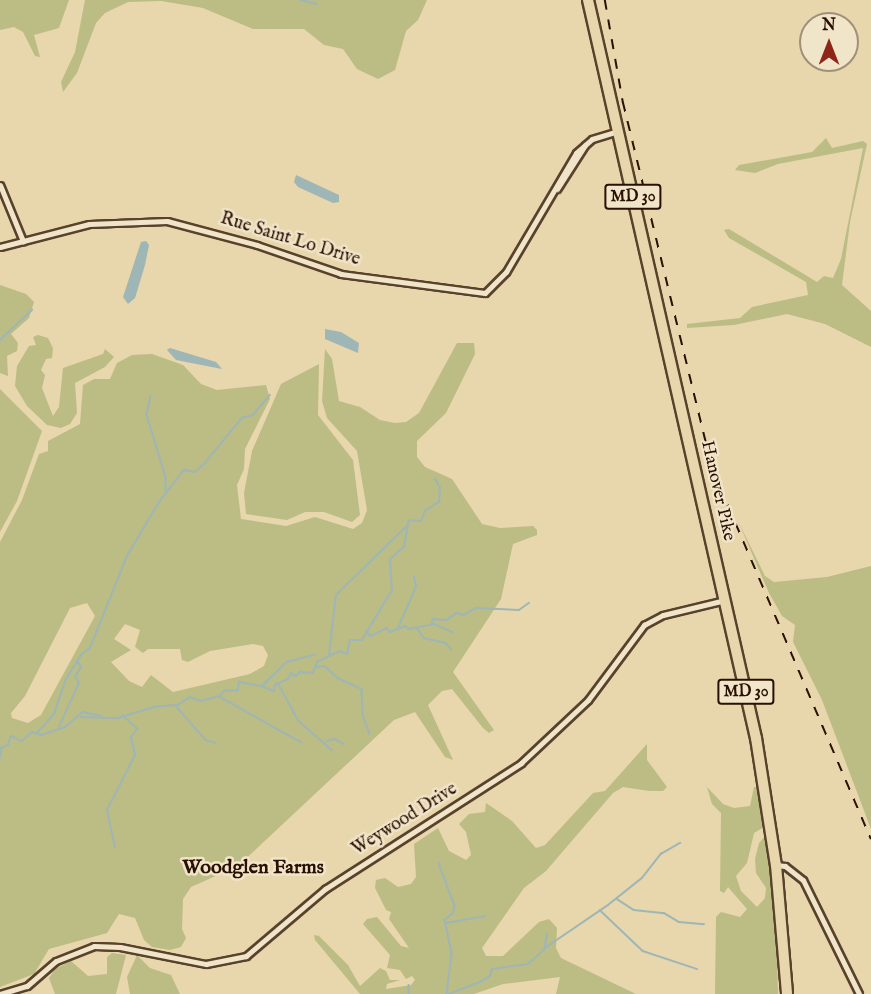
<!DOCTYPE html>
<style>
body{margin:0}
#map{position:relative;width:871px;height:994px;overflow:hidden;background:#e8d6ac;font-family:"IM FELL English",serif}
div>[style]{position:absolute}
.green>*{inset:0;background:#bcbc85}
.water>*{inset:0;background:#9eb6b6}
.stream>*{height:1.5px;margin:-0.75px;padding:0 0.75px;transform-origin:0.75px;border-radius:0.75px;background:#9eb6b6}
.roads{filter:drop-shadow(2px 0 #59422b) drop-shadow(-2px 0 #59422b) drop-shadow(0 2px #59422b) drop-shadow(0 -2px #59422b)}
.street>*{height:5px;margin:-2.5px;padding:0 2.5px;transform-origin:2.5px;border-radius:2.5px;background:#f0e4c9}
.highway>*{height:10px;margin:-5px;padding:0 5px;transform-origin:5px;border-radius:5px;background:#e8d6ac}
.rail>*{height:1.5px;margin-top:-0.75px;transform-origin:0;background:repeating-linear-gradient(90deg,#291000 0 10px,transparent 0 20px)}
span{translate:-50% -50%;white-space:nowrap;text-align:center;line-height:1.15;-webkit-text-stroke:5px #f0e4c9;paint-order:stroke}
.shield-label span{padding:2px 4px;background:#f0e4c9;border:2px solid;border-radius:4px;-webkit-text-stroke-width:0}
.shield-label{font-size:16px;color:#291000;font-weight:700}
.street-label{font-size:18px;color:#291000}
.neighbourhood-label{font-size:20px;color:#291000;font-weight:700}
.north{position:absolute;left:799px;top:12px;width:60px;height:60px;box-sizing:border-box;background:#f0e4c9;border:2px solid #a08f79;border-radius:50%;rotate:0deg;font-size:16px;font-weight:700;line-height:24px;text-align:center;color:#291000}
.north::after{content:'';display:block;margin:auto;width:21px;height:27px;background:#8f2418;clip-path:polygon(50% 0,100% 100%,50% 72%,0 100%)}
</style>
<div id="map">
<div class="green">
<i style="clip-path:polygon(0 0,69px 0,59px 28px,34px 35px,40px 57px,35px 56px,23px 32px,14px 27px,0 30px)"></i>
<i style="clip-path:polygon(85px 0,427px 0,418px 20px,406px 31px,395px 70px,378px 79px,357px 69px,343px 49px,324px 45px,304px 29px,253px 29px,203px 8px,161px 1px,128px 2px,105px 13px,96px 23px,77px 73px,63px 92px,61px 82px,75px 52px)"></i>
<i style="clip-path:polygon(826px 138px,832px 148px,863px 141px,867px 144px,850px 222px,842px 285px,871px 311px,871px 347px,825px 324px,787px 314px,734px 325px,687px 328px,687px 324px,740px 318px,752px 307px,808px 295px,806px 282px,729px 238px,724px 230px,729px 229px,817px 282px,824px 276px,833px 278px,841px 259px,863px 148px,778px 164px,755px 173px,735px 170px,739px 165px,812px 152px)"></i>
<i style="clip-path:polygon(0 285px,26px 294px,34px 302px,29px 318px,11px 334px,18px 343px,17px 351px,7px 356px,8px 376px,0 373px)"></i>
<i style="clip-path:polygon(38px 335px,48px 338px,53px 348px,52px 358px,46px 359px,41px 370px,45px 375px,42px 388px,53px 416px,59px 407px,63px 368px,103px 354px,105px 349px,114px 357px,105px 367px,75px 383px,77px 413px,70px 424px,61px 428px,47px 425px,27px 406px,15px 386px,17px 366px,29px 346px,36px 345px,33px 337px)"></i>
<i style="clip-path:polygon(evenodd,457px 343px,474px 343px,475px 354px,446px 413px,417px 441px,417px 457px,425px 467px,452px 479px,482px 524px,500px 528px,533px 526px,537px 530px,537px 535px,513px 544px,501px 599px,453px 672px,494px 730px,489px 733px,483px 728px,452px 689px,442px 691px,428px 705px,453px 760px,445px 757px,415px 712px,394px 720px,238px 866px,191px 887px,183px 899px,182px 929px,186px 938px,181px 947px,170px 950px,152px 947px,144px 940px,135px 918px,119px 914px,107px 933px,49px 949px,34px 974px,0 987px,0 542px,22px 500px,39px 454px,48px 451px,48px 441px,80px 424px,83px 385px,94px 379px,110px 379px,117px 363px,132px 355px,152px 354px,183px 365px,201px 384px,217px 390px,266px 385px,270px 399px,245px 449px,244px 469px,237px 485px,241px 519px,286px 526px,315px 517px,353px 529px,362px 523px,367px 510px,357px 451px,327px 418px,322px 401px,325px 349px,332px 359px,339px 401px,360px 407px,380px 420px,395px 423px,406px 422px,419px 413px,457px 343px,87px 603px,95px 616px,41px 715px,28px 723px,12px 718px,11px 713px,25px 696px,70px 608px,87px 603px,457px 343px,125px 624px,140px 630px,135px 647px,143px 653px,148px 649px,180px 649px,182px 660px,188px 662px,210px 651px,253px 644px,263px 646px,268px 655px,264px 666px,250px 674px,173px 692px,151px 675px,142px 687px,129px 681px,111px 662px,131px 650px,114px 639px,125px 624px)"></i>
<i style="clip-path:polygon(319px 364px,318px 415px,353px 460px,360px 515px,352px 522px,324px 512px,305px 512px,287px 520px,246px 514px,244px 493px,252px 451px,281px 384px)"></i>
<i style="clip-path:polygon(0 389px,42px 431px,17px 501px,0 532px)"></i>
<i style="clip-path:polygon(738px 521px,765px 576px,774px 582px,827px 577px,871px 566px,871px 829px,822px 700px,793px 642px,795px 625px,782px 616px,769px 593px)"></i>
<i style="clip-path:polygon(647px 744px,647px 760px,667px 787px,663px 791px,649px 791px,623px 787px,613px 793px,546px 871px,524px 888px,482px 948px,486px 956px,503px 956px,539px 922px,549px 919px,557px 928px,556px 948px,561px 958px,636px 994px,556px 994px,560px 977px,503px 984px,474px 994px,360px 994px,315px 940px,314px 935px,319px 936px,348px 965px,360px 986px,380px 968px,386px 971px,390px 980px,400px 980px,387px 984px,386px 989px,411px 985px,415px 980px,412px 976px,406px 979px,400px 970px,387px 968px,390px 955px,363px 924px,367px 919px,377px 917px,401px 946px,409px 948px,389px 919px,391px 912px,386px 910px,375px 888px,376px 880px,385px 878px,398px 887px,411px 884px,416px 877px,414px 844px,438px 828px,449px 851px,466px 860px,471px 855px,466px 832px,459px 824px,469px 814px,485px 812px,486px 803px,512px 821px,536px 848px,545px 845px,593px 793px,605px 791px)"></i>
<i style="clip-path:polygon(707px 787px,723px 804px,734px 808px,750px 806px,754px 787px,759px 788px,764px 827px,754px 833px,747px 863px,736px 876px,741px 891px,757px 907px,765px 898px,766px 888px,756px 873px,755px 859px,759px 843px,767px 834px,776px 917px,778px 994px,715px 994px,716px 917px,721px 912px,740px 917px,747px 909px,728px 887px,724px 893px,720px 891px,721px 813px,712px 804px)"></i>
<i style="clip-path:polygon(112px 953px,126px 955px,116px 994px,55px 994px,49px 978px,55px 969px,71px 961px,88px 976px,107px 974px,107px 957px)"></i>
<i style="clip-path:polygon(137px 955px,150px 968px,171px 975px,180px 994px,130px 994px,127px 977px)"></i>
</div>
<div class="water">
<i style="clip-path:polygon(296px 175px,339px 195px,339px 202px,333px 203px,298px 187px,294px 182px)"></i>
<i style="clip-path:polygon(146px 241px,149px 245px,145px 265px,135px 298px,128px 304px,123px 297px,141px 242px)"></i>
<i style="clip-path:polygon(325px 329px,341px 332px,359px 343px,358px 353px,325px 339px)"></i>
<i style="clip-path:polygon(170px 348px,216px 362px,222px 369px,176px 360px,167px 350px)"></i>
</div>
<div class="stream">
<i style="left:301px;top:0;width:16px;rotate:14deg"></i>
<i style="left:0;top:340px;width:44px;rotate:-43.2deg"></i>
<i style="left:151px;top:396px;width:19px;rotate:102deg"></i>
<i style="left:147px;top:415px;width:65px;rotate:73deg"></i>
<i style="left:166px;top:477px;width:15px;rotate:90deg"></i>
<i style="left:431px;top:625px;width:6px;rotate:-72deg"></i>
<i style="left:433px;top:619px;width:14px;rotate:4deg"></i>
<i style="left:447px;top:620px;width:11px;rotate:-38deg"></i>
<i style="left:456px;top:613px;width:8px;rotate:14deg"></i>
<i style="left:464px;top:615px;width:14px;rotate:-30deg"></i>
<i style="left:476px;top:608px;width:43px;rotate:2.7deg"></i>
<i style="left:519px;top:610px;width:12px;rotate:-35deg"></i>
<i style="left:398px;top:628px;width:45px;rotate:-66.3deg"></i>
<i style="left:416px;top:587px;width:10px;rotate:-101deg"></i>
<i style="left:417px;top:628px;width:12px;rotate:55deg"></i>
<i style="left:424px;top:638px;width:23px;rotate:13deg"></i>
<i style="left:446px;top:643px;width:8px;rotate:50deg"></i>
<i style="left:366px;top:631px;width:7px;rotate:45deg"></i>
<i style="left:371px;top:636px;width:18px;rotate:-27deg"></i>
<i style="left:387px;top:628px;width:5px;rotate:53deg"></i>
<i style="left:390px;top:632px;width:17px;rotate:-21deg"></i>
<i style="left:406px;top:626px;width:4px;rotate:45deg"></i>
<i style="left:409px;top:629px;width:25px;rotate:-11deg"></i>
<i style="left:434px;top:624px;width:21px;rotate:23deg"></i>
<i style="left:329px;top:656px;width:61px;rotate:-83.5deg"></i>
<i style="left:336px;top:595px;width:99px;rotate:-44.2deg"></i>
<i style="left:316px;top:667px;width:9px;rotate:-6deg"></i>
<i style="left:325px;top:666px;width:18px;rotate:43deg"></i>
<i style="left:338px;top:678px;width:26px;rotate:25deg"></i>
<i style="left:362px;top:689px;width:26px;rotate:88deg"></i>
<i style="left:363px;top:715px;width:20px;rotate:70deg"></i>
<i style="left:278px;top:683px;width:43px;rotate:61.1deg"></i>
<i style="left:299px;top:721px;width:44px;rotate:41.3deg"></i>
<i style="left:262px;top:686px;width:13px;rotate:23deg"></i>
<i style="left:274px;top:691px;width:6px;rotate:-81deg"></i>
<i style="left:275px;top:685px;width:14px;rotate:-25deg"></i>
<i style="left:288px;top:679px;width:7px;rotate:-63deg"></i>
<i style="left:291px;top:673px;width:6px;rotate:31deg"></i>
<i style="left:296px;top:676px;width:6px;rotate:-45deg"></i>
<i style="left:300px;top:672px;width:13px;rotate:4deg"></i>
<i style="left:313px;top:673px;width:12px;rotate:-70deg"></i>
<i style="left:317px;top:662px;width:25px;rotate:-26deg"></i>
<i style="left:340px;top:651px;width:8px;rotate:23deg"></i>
<i style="left:347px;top:654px;width:14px;rotate:-78deg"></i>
<i style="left:350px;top:640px;width:12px"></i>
<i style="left:362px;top:640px;width:58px;rotate:-59deg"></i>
<i style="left:392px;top:590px;width:31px;rotate:-94deg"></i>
<i style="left:390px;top:559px;width:18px;rotate:-41deg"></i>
<i style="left:404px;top:547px;width:27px;rotate:-80deg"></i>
<i style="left:409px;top:520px;width:12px;rotate:5deg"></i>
<i style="left:421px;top:521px;width:11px;rotate:-68deg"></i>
<i style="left:425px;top:511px;width:17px;rotate:-33deg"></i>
<i style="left:439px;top:502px;width:14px;rotate:-86deg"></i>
<i style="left:440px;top:488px;width:10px;rotate:-119deg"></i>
<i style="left:220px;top:697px;width:93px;rotate:29.1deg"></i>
<i style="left:176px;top:706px;width:45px;rotate:48.6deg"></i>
<i style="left:206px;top:740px;width:9px;rotate:18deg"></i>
<i style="left:81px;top:717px;width:37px;rotate:2deg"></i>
<i style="left:118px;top:718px;width:37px;rotate:-17deg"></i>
<i style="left:153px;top:707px;width:25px;rotate:-5deg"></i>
<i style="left:178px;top:705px;width:14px;rotate:-34deg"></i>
<i style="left:190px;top:697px;width:12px;rotate:20deg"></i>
<i style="left:201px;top:701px;width:20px;rotate:-15deg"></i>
<i style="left:220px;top:696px;width:6px;rotate:-51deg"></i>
<i style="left:224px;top:691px;width:14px;rotate:-4deg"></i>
<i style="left:238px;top:690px;width:8px;rotate:-83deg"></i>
<i style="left:239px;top:682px;width:23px;rotate:10deg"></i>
<i style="left:262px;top:686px;width:35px;rotate:-44deg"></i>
<i style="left:287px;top:662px;width:28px;rotate:-15deg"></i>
<i style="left:59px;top:727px;width:48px;rotate:-65.6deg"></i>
<i style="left:79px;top:683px;width:7px;rotate:-124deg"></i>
<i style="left:75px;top:677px;width:12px;rotate:-59deg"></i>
<i style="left:81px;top:667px;width:5px;rotate:-127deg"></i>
<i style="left:37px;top:733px;width:25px;rotate:-48deg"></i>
<i style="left:54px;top:714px;width:37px;rotate:-71deg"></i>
<i style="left:66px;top:679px;width:28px;rotate:-58deg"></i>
<i style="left:81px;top:655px;width:11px;rotate:-38deg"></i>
<i style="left:90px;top:648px;width:99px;rotate:-68.1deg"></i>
<i style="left:127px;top:556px;width:63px;rotate:-59.3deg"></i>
<i style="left:159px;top:502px;width:41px;rotate:-52deg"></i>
<i style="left:184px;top:470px;width:11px;rotate:10deg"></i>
<i style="left:195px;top:472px;width:13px;rotate:-42deg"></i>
<i style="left:205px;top:463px;width:58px;rotate:-50.6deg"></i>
<i style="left:242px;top:418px;width:11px;rotate:-15deg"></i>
<i style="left:253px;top:415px;width:26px;rotate:-50deg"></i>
<i style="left:327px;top:741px;width:8px;rotate:-14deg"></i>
<i style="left:335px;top:739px;width:10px;rotate:29deg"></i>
<i style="left:0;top:758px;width:10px;rotate:-84deg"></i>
<i style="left:1px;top:748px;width:8px;rotate:-23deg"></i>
<i style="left:8px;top:745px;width:9px;rotate:-72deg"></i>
<i style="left:11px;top:736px;width:12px;rotate:24deg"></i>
<i style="left:22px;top:741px;width:13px;rotate:-42deg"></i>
<i style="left:32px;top:732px;width:9px;rotate:18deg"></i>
<i style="left:41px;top:735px;width:25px;rotate:-18deg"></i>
<i style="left:65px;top:727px;width:23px;rotate:-40deg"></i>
<i style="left:83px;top:712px;width:19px;rotate:12deg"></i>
<i style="left:115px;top:848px;width:39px;rotate:-102deg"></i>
<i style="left:107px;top:810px;width:62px;rotate:-63deg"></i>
<i style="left:135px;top:755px;width:18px;rotate:-103deg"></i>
<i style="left:131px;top:737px;width:10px;rotate:-53deg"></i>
<i style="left:137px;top:729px;width:19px;rotate:-137deg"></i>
<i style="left:439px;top:863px;width:46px;rotate:69.6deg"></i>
<i style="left:455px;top:906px;width:8px;rotate:104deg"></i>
<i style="left:453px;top:914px;width:10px;rotate:143deg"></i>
<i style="left:445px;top:920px;width:35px;rotate:78deg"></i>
<i style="left:452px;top:954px;width:40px;rotate:97.1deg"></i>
<i style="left:617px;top:899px;width:20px;rotate:33deg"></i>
<i style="left:634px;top:910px;width:30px;rotate:6deg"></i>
<i style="left:664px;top:913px;width:17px;rotate:31deg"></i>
<i style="left:679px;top:922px;width:25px;rotate:5deg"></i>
<i style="left:600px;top:910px;width:59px;rotate:43.6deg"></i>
<i style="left:643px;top:951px;width:57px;rotate:18.4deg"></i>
<i style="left:446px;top:923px;width:39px;rotate:-10deg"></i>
<i style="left:545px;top:948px;width:76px;rotate:-34.3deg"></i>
<i style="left:608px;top:905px;width:43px;rotate:-38.5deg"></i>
<i style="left:642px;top:878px;width:31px;rotate:-52deg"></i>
<i style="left:661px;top:854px;width:22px;rotate:-30deg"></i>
<i style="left:409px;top:985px;width:9px;rotate:90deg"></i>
<i style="left:449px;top:994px;width:33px;rotate:-21deg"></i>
<i style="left:480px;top:982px;width:12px;rotate:-31deg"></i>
<i style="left:490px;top:976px;width:7px;rotate:-74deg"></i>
<i style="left:492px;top:969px;width:36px;rotate:-8deg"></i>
<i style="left:528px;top:964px;width:21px;rotate:-41deg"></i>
<i style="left:544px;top:950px;width:16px;rotate:-79deg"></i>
</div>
<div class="roads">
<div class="street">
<i style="left:0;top:185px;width:61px;rotate:67.7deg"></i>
<i style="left:557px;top:189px;width:52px;rotate:-57.5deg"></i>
<i style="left:0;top:247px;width:92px;rotate:-14.5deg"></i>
<i style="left:89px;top:224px;width:78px;rotate:-2.2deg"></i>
<i style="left:167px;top:221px;width:93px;rotate:14.9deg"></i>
<i style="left:257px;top:245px;width:89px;rotate:19deg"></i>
<i style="left:341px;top:274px;width:145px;rotate:7.5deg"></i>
<i style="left:485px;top:293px;width:30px;rotate:-45deg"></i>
<i style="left:506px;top:272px;width:138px;rotate:-59.5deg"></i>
<i style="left:576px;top:153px;width:21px;rotate:-41deg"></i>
<i style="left:592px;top:139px;width:27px;rotate:-17deg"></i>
<i style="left:776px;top:865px;width:9px;rotate:6deg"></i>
<i style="left:785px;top:866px;width:23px;rotate:38deg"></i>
<i style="left:803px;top:880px;width:127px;rotate:63.8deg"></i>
<i style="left:0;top:994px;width:28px;rotate:-17deg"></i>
<i style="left:27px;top:986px;width:38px;rotate:-41deg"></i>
<i style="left:56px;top:961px;width:41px;rotate:-21.5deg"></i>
<i style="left:94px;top:946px;width:26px;rotate:2deg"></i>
<i style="left:120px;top:947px;width:88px;rotate:11.2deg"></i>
<i style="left:206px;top:964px;width:41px;rotate:-11.3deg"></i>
<i style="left:246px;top:956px;width:104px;rotate:-40.3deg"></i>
<i style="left:325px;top:889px;width:233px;rotate:-32.7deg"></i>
<i style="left:521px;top:763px;width:92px;rotate:-43.2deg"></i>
<i style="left:588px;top:700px;width:94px;rotate:-53.3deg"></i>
<i style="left:644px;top:625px;width:21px;rotate:-28deg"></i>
<i style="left:663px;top:615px;width:64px;rotate:-13.6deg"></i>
</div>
<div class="highway">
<i style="left:588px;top:0;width:757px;rotate:77.18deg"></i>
<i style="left:756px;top:738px;width:129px;rotate:81.1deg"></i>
<i style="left:776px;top:865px;width:129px;rotate:85.1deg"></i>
</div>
</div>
<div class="rail">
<i style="left:605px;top:0;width:104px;rotate:80deg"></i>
<i style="left:623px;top:102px;width:377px;rotate:76.3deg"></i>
<i style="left:712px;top:468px;width:404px;rotate:66.8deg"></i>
</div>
<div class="shield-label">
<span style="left:633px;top:197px">MD 30</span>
<span style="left:746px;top:692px">MD 30</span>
</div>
<div class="street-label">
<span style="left:290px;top:240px;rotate:17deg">Rue Saint Lo Drive</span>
<span style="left:717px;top:491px;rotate:77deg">Hanover Pike</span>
<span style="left:405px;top:820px;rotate:-32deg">Weywood Drive</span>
</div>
<div class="neighbourhood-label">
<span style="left:253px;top:867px">Woodglen Farms</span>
</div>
<div class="north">N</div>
</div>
